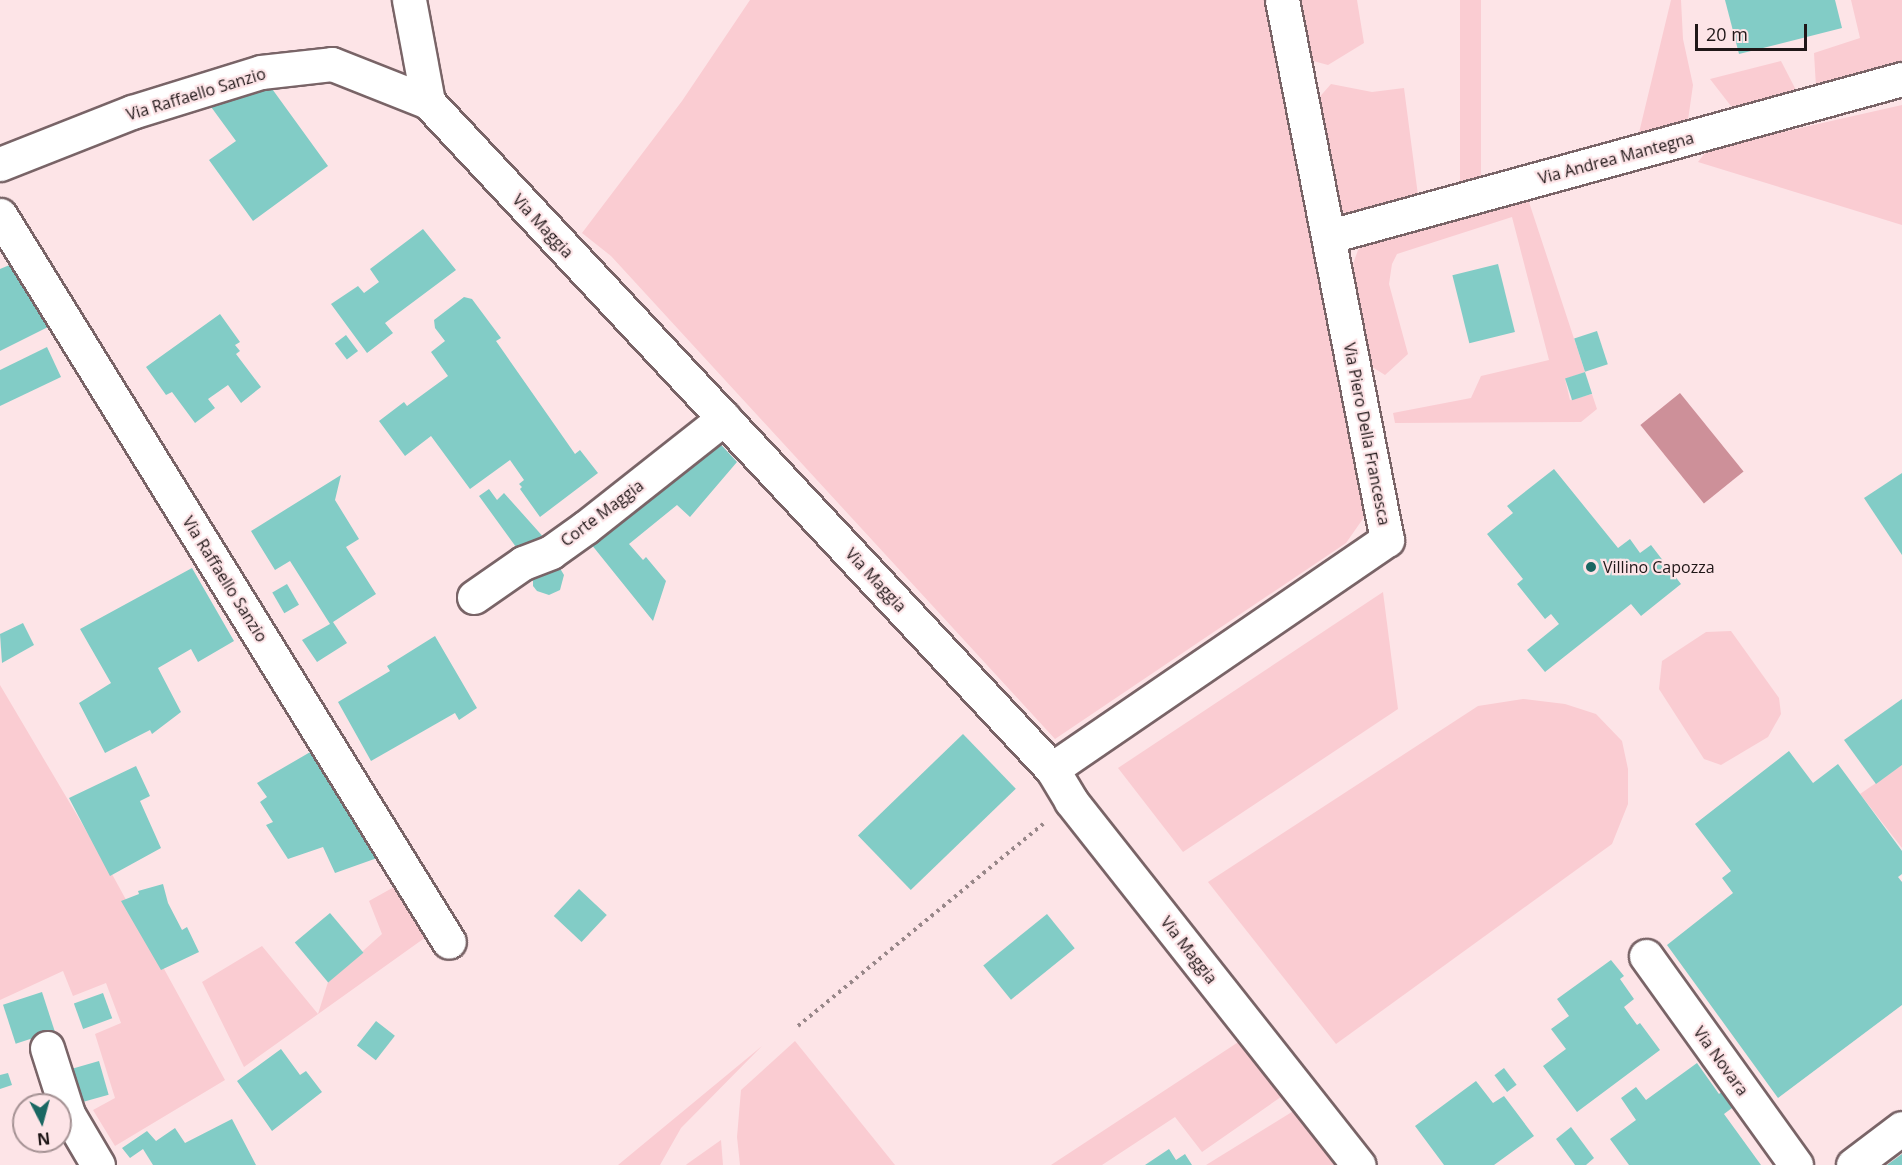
<!DOCTYPE html>
<style>
body{margin:0}
#map{position:relative;width:1902px;height:1165px;overflow:hidden;background:#fde4e7;font-family:"Open Sans",sans-serif}
div>[style]{position:absolute}
.green>*{inset:0;background:#faccd2;transform-origin:0 0}
.water>*{inset:0;background:#cd9099;transform-origin:0 0}
.building>*{inset:0;background:#82ccc6;transform-origin:0 0}
.path>*{height:4px;margin-top:-2px;transform-origin:0;background:repeating-linear-gradient(90deg,#988789 0 3px,transparent 0 7.5px)}
.roads{filter:drop-shadow(2px 0 #796467) drop-shadow(-2px 0 #796467) drop-shadow(0 2px #796467) drop-shadow(0 -2px #796467)}
.street>*{height:33px;margin:-16.5px;padding:0 16.5px;transform-origin:16.5px;border-radius:16.5px;background:#fff}
.dots>*{width:16px;height:16px;translate:-50% -50%;box-sizing:border-box;border:3px solid #fde4e7;border-radius:50%}
span{translate:-50% -50%;white-space:nowrap;text-align:center;line-height:1.15;-webkit-text-stroke:4.5px #fde4e7;paint-order:stroke}
.street-label{font-size:16px;color:#201718}
.poi-label{font-size:16px;color:#201718}
.left{translate:0 -50%;text-align:left}
.north{position:absolute;left:12px;top:1093px;width:60px;height:60px;box-sizing:border-box;background:#fde4e7;border:2px solid #a59294;border-radius:50%;rotate:174deg;font-size:16px;font-weight:700;line-height:24px;text-align:center;color:#201718}
.north::after{content:'';display:block;margin:auto;width:21px;height:27px;background:#1a6762;clip-path:polygon(50% 0,100% 100%,50% 72%,0 100%)}
.scale{position:absolute;left:1695px;top:24px;width:112px;height:27px;box-sizing:border-box;border:3px solid #201718;border-top:0;padding-left:8px;font-size:18px;line-height:21px;white-space:nowrap;color:#201718;-webkit-text-stroke:4px #fde4e7;paint-order:stroke}
</style>
<div id="map">
<div class="green">
<i style="clip-path:polygon(750px 0,1271px 0,1367px 513px,1346px 543px,1055px 739px,611px 256px,582px 233px,682px 101px)"></i>
<i style="clip-path:polygon(1294px 0,1357px 0,1364px 43px,1328px 65px,1306px 59px)"></i>
<i style="left:1460px;top:0;width:21px;height:191px"></i>
<i style="clip-path:polygon(1671px 0,1681px 0,1683px 39px,1693px 85px,1687px 127px,1637px 141px)"></i>
<i style="clip-path:polygon(1851px 0,1902px 0,1902px 63px,1816px 87px,1814px 53px,1860px 38px)"></i>
<i style="clip-path:polygon(1781px 61px,1797px 92px,1734px 110px,1710px 79px)"></i>
<i style="clip-path:polygon(1331px 84px,1372px 92px,1404px 88px,1419px 203px,1352px 218px,1337px 207px,1316px 101px)"></i>
<i style="clip-path:polygon(1902px 105px,1902px 225px,1698px 162px,1708px 149px)"></i>
<i style="clip-path:polygon(1527px 196px,1585px 372px,1565px 379px,1570px 400px,1592px 394px,1597px 409px,1581px 422px,1395px 423px,1393px 413px,1471px 398px,1481px 376px,1549px 360px,1512px 217px,1397px 254px,1392px 264px,1389px 284px,1408px 354px,1385px 375px,1369px 365px,1353px 264px,1358px 250px,1366px 243px)"></i>
<i style="clip-path:polygon(1383px 592px,1398px 709px,1183px 852px,1118px 768px)"></i>
<i style="clip-path:polygon(1731px 631px,1779px 698px,1781px 714px,1768px 737px,1721px 765px,1704px 759px,1659px 689px,1662px 661px,1706px 632px)"></i>
<i style="clip-path:polygon(0 685px,113px 876px,225px 1080px,115px 1146px,93px 1110px,115px 1098px,95px 1034px,121px 1023px,106px 983px,73px 996px,63px 971px,0 1000px)"></i>
<i style="clip-path:polygon(1523px 699px,1565px 704px,1596px 714px,1622px 741px,1628px 769px,1628px 804px,1612px 844px,1336px 1044px,1208px 882px,1478px 706px)"></i>
<i style="clip-path:polygon(1902px 765px,1902px 848px,1860px 794px)"></i>
<i style="clip-path:polygon(394px 887px,413px 910px,426px 937px,244px 1067px,202px 982px,262px 946px,318px 1014px,328px 982px,382px 934px,369px 901px)"></i>
<i style="clip-path:polygon(1246px 1037px,1288px 1092px,1202px 1152px,1175px 1117px,1102px 1165px,1051px 1165px)"></i>
<i style="clip-path:polygon(795px 1041px,895px 1165px,740px 1165px,737px 1137px,741px 1090px)"></i>
<i style="clip-path:polygon(762px 1046px,681px 1128px,660px 1165px,618px 1165px)"></i>
<i style="clip-path:polygon(1300px 1107px,1343px 1165px,1206px 1165px)"></i>
<i style="clip-path:polygon(721px 1140px,723px 1165px,686px 1165px,687px 1164px)"></i>
</div>
<div class="water">
<i style="left:1680px;top:393px;width:101px;height:51px;rotate:51deg"></i>
</div>
<div class="building">
<i style="clip-path:polygon(1725px 0,1835px 0,1842px 28px,1739px 54px)"></i>
<i style="clip-path:polygon(270px 86px,328px 166px,253px 221px,209px 160px,236px 141px,206px 100px)"></i>
<i style="clip-path:polygon(423px 229px,456px 270px,385px 323px,393px 333px,367px 353px,331px 304px,358px 286px,364px 293px,379px 282px,370px 269px)"></i>
<i style="clip-path:polygon(12px 264px,52px 325px,0 351px,0 269px)"></i>
<i style="left:1498px;top:264px;width:70px;height:47px;rotate:76deg"></i>
<i style="clip-path:polygon(464px 297px,472px 299px,501px 338px,496px 341px,575px 454px,580px 450px,598px 473px,540px 517px,520px 489px,522px 487px,519px 484px,524px 480px,510px 460px,470px 489px,431px 436px,405px 456px,379px 421px,404px 402px,407px 406px,448px 376px,431px 352px,445px 341px,435px 328px,434px 320px)"></i>
<i style="clip-path:polygon(220px 314px,240px 342px,235px 345px,240px 351px,236px 354px,261px 387px,241px 403px,228px 385px,208px 399px,215px 408px,195px 423px,172px 392px,166px 395px,146px 367px)"></i>
<i style="left:1597px;top:331px;width:35px;height:24px;rotate:72deg"></i>
<i style="left:346px;top:335px;width:20px;height:14px;rotate:53deg"></i>
<i style="clip-path:polygon(47px 347px,61px 377px,0 406px,0 370px)"></i>
<i style="left:1585px;top:372px;width:23px;height:21px;rotate:72deg"></i>
<i style="clip-path:polygon(714px 437px,737px 462px,690px 517px,677px 505px,629px 544px,643px 560px,646px 557px,666px 581px,653px 621px,587px 539px)"></i>
<i style="clip-path:polygon(1554px 469px,1618px 548px,1630px 539px,1640px 553px,1651px 545px,1681px 584px,1641px 616px,1631px 604px,1545px 672px,1527px 650px,1559px 624px,1551px 614px,1545px 619px,1517px 584px,1523px 579px,1487px 534px,1513px 513px,1507px 506px)"></i>
<i style="clip-path:polygon(1902px 473px,1902px 555px,1864px 498px)"></i>
<i style="clip-path:polygon(341px 475px,335px 500px,359px 539px,346px 547px,376px 594px,333px 622px,347px 643px,317px 662px,302px 640px,330px 624px,290px 561px,275px 570px,251px 531px)"></i>
<i style="clip-path:polygon(489px 489px,497px 500px,504px 493px,546px 540px,516px 547px,479px 496px)"></i>
<i style="clip-path:polygon(558px 565px,564px 575px,560px 590px,549px 595px,537px 591px,533px 586px,533px 574px)"></i>
<i style="clip-path:polygon(192px 568px,234px 641px,198px 662px,191px 649px,158px 668px,181px 712px,152px 734px,150px 730px,105px 753px,79px 703px,111px 683px,80px 629px)"></i>
<i style="left:287px;top:584px;width:24px;height:17px;rotate:60deg"></i>
<i style="clip-path:polygon(23px 623px,34px 645px,2px 663px,0 634px)"></i>
<i style="clip-path:polygon(435px 636px,477px 708px,459px 720px,455px 713px,371px 761px,338px 702px,390px 671px,387px 666px)"></i>
<i style="clip-path:polygon(1902px 699px,1902px 765px,1876px 784px,1844px 740px)"></i>
<i style="left:963px;top:734px;width:76px;height:146px;rotate:46deg"></i>
<i style="clip-path:polygon(312px 751px,380px 857px,335px 873px,323px 847px,288px 859px,266px 825px,273px 822px,260px 802px,267px 797px,257px 783px)"></i>
<i style="clip-path:polygon(1789px 751px,1813px 783px,1838px 764px,1902px 851px,1902px 874px,1898px 877px,1902px 882px,1902px 1005px,1778px 1098px,1667px 945px,1733px 893px,1722px 878px,1731px 871px,1695px 824px)"></i>
<i style="clip-path:polygon(136px 766px,150px 796px,140px 801px,161px 848px,110px 876px,69px 798px)"></i>
<i style="clip-path:polygon(163px 884px,168px 903px,182px 930px,187px 927px,199px 952px,161px 970px,121px 901px,139px 894px,138px 891px)"></i>
<i style="left:579px;top:889px;width:38px;height:37px;rotate:43deg"></i>
<i style="left:330px;top:913px;width:52px;height:46px;rotate:50deg"></i>
<i style="left:1047px;top:914px;width:44px;height:82px;rotate:51deg"></i>
<i style="clip-path:polygon(1611px 960px,1624px 976px,1620px 979px,1634px 999px,1624px 1007px,1637px 1025px,1640px 1023px,1660px 1050px,1577px 1112px,1543px 1066px,1566px 1049px,1551px 1029px,1569px 1016px,1557px 999px)"></i>
<i style="left:42px;top:992px;width:41px;height:41px;rotate:72deg"></i>
<i style="left:103px;top:993px;width:27px;height:31px;rotate:70deg"></i>
<i style="left:376px;top:1021px;width:24px;height:31px;rotate:38deg"></i>
<i style="clip-path:polygon(281px 1049px,300px 1075px,306px 1071px,322px 1092px,272px 1131px,237px 1081px)"></i>
<i style="left:99px;top:1061px;width:35px;height:28px;rotate:74deg"></i>
<i style="clip-path:polygon(1697px 1063px,1719px 1094px,1729px 1086px,1740px 1102px,1724px 1114px,1761px 1165px,1629px 1165px,1610px 1139px,1636px 1120px,1621px 1098px,1636px 1087px,1646px 1100px)"></i>
<i style="left:1504px;top:1068px;width:21px;height:12px;rotate:53deg"></i>
<i style="clip-path:polygon(8px 1073px,12px 1085px,0 1089px,0 1075px)"></i>
<i style="clip-path:polygon(1476px 1081px,1493px 1103px,1504px 1096px,1534px 1136px,1494px 1165px,1444px 1165px,1415px 1126px)"></i>
<i style="clip-path:polygon(232px 1119px,256px 1165px,153px 1165px,143px 1149px,130px 1158px,122px 1148px,147px 1131px,156px 1141px,175px 1128px,185px 1143px)"></i>
<i style="clip-path:polygon(1571px 1127px,1594px 1158px,1586px 1165px,1575px 1165px,1556px 1139px)"></i>
<i style="clip-path:polygon(1169px 1149px,1176px 1160px,1185px 1154px,1192px 1165px,1145px 1165px)"></i>
<i style="clip-path:polygon(1902px 1154px,1902px 1165px,1887px 1165px)"></i>
</div>
<div class="path">
<i style="left:798px;top:1026px;width:318px;rotate:-39.5deg"></i>
</div>
<div class="roads">
<div class="street">
<i style="left:409px;top:0;width:104px;rotate:79.4deg"></i>
<i style="left:428px;top:102px;width:913px;rotate:46.91deg"></i>
<i style="left:1052px;top:769px;width:37px;rotate:59deg"></i>
<i style="left:1071px;top:801px;width:464px;rotate:51.7deg"></i>
<i style="left:0;top:164px;width:142px;rotate:-21.5deg"></i>
<i style="left:132px;top:112px;width:135px;rotate:-17.2deg"></i>
<i style="left:261px;top:72px;width:71px;rotate:-6.4deg"></i>
<i style="left:332px;top:64px;width:103px;rotate:21.6deg"></i>
<i style="left:0;top:215px;width:854px;rotate:58.3deg"></i>
<i style="left:1330px;top:236px;width:593px;rotate:-15.35deg"></i>
<i style="left:474px;top:597px;width:60px;rotate:-34.8deg"></i>
<i style="left:523px;top:563px;width:30px;rotate:-21deg"></i>
<i style="left:551px;top:552px;width:43px;rotate:-35.5deg"></i>
<i style="left:586px;top:527px;width:176px;rotate:-38.3deg"></i>
<i style="left:1052px;top:769px;width:406px;rotate:-34.4deg"></i>
<i style="left:1387px;top:540px;width:550px;rotate:-101deg"></i>
<i style="left:1646px;top:956px;width:257px;rotate:54.3deg"></i>
<i style="left:47px;top:1048px;width:69px;rotate:72.3deg"></i>
<i style="left:68px;top:1114px;width:59px;rotate:59.5deg"></i>
<i style="left:1853px;top:1165px;width:61px;rotate:-37.1deg"></i>
</div>
</div>
<div class="dots">
<i style="left:1591px;top:567px;background:#1a6762"></i>
</div>
<div class="street-label">
<span style="left:196px;top:94px;rotate:-17deg">Via Raffaello Sanzio</span>
<span style="left:1616px;top:158px;rotate:-15deg">Via Andrea Mantegna</span>
<span style="left:543px;top:226px;rotate:47deg">Via Maggia</span>
<span style="left:1367px;top:434px;rotate:79deg">Via Piero Della Francesca</span>
<span style="left:602px;top:513px;rotate:-37deg">Corte Maggia</span>
<span style="left:225px;top:579px;rotate:58deg">Via Raffaello Sanzio</span>
<span style="left:876px;top:580px;rotate:47deg">Via Maggia</span>
<span style="left:1189px;top:950px;rotate:52deg">Via Maggia</span>
<span style="left:1721px;top:1061px;rotate:54deg">Via Novara</span>
</div>
<div class="poi-label">
<span class="left" style="left:1603px;top:567px">Villino Capozza</span>
</div>
<div class="north">N</div>
<div class="scale">20 m</div>
</div>
